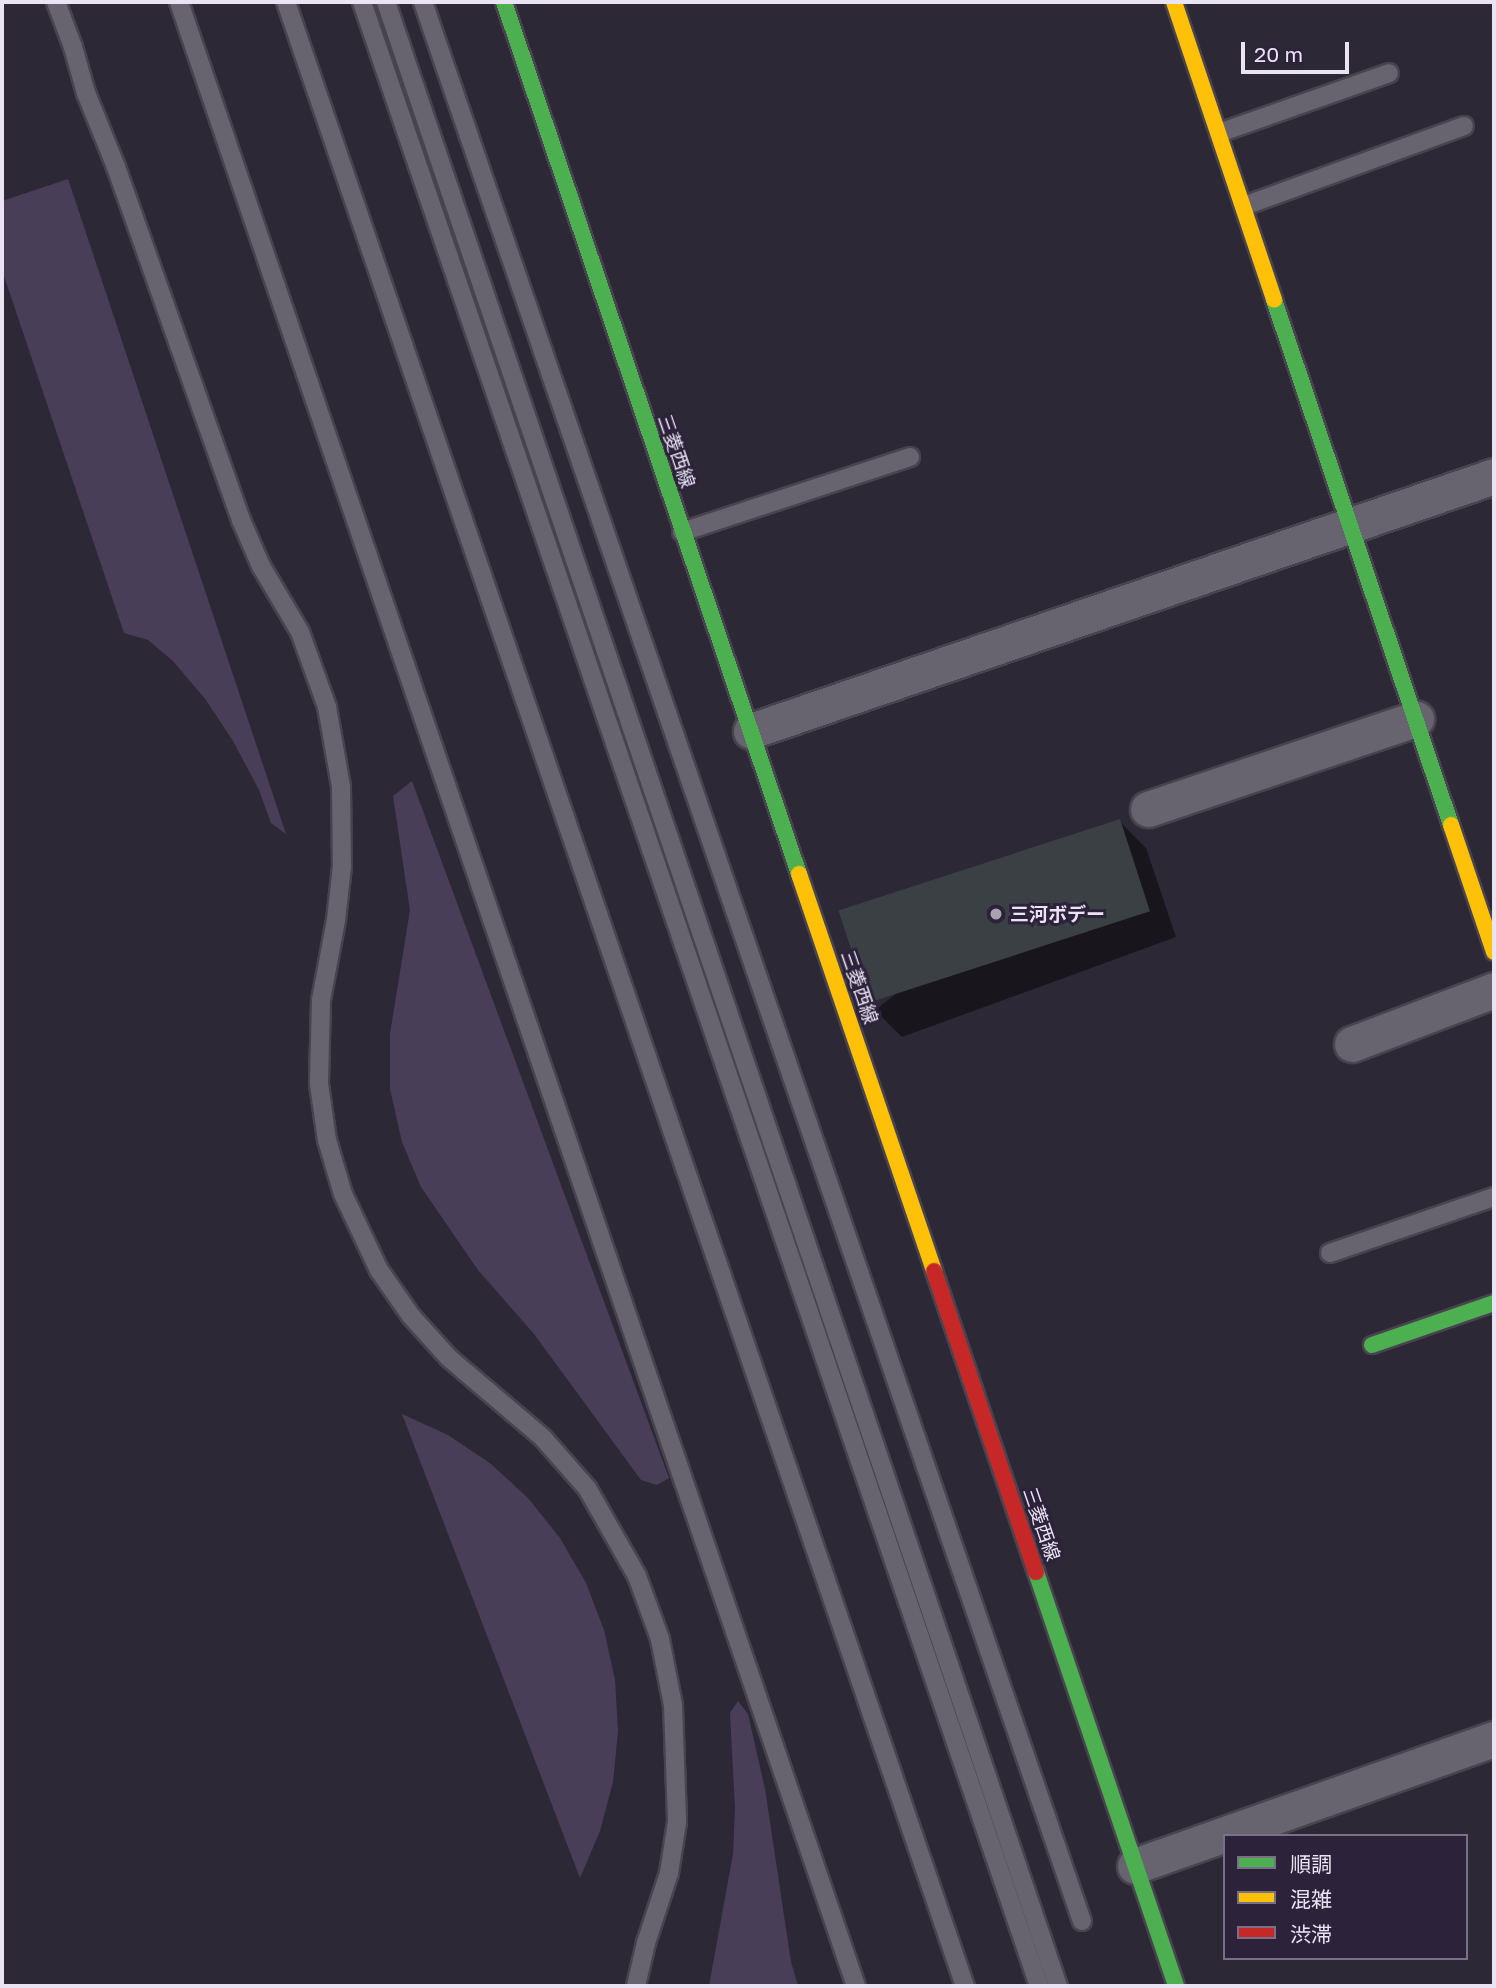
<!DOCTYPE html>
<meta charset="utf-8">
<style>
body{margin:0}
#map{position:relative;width:1496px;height:1988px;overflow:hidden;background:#2d2835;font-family:"Golos Text","Noto Sans JP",sans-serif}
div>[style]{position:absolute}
.green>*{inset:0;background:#493e58}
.shadow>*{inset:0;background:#0007}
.building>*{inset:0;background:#3b4044;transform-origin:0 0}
.roads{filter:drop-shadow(2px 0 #48444f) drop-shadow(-2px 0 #48444f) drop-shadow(0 2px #48444f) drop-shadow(0 -2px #48444f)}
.lane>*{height:18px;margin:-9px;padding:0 9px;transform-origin:9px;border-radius:9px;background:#68646f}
.street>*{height:35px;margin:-17.5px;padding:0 17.5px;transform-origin:17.5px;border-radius:17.5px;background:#68646f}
.fast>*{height:16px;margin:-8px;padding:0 8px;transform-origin:8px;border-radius:8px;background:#4caf50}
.slow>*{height:16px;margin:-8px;padding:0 8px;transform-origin:8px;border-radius:8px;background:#ffc107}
.jam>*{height:16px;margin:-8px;padding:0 8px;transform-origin:8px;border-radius:8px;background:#c62828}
.dots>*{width:19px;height:19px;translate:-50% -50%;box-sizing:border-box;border:4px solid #2c233a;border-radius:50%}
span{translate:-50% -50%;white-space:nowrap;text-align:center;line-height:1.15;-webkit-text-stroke:6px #2c233a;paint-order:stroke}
.street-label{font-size:19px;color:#e9e3f3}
.poi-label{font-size:19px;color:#e9e3f3;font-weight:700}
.left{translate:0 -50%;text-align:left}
.frame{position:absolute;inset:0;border:4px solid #e9e3f3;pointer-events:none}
.legend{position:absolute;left:1223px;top:1834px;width:245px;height:126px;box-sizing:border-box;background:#2c233a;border:2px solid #787084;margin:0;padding:9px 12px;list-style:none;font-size:21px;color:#e9e3f3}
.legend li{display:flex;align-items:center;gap:14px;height:35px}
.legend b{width:35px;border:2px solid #787084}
.scale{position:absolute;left:1241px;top:42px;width:108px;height:32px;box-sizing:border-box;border:4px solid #e9e3f3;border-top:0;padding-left:9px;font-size:21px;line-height:24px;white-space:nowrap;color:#e9e3f3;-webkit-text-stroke:5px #2c233a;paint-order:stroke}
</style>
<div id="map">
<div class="green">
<i style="clip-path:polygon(68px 179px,286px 834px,271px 823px,259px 790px,233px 741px,206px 700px,173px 661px,148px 640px,124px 633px,2px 270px,2px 201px)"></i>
<i style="clip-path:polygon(412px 781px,669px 1478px,657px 1485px,641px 1480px,534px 1334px,478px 1270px,421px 1187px,402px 1142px,390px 1089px,390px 1034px,410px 910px,393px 796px)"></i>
<i style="clip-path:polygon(402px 1414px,448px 1435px,491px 1464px,528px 1498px,560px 1538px,586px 1583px,604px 1630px,615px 1680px,618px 1731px,613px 1782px,600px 1831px,580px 1878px)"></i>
<i style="clip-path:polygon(738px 1701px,748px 1714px,765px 1789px,791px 1962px,798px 1986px,709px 1986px,733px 1854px,735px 1809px,730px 1713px)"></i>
</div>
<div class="shadow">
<i style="clip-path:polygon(1119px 821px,1146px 848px,1176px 937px,902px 1037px,875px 1010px)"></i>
</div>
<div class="building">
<i style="left:1120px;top:819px;width:97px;height:296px;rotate:72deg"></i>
</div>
<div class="roads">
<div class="lane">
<i style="left:56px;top:2px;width:48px;rotate:69.3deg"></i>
<i style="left:73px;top:47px;width:48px;rotate:74.2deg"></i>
<i style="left:86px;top:93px;width:80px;rotate:67.9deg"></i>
<i style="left:116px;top:167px;width:374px;rotate:70.5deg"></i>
<i style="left:241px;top:520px;width:50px;rotate:66.5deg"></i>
<i style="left:261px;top:566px;width:77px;rotate:59.4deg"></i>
<i style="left:300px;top:632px;width:80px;rotate:70.2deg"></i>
<i style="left:327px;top:707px;width:80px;rotate:80deg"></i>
<i style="left:341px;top:786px;width:80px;rotate:89.3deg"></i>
<i style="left:342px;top:866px;width:54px;rotate:96.3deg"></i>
<i style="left:336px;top:920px;width:81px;rotate:100.6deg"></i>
<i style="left:321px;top:1000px;width:84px;rotate:91.4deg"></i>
<i style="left:319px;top:1084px;width:57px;rotate:81.9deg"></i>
<i style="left:327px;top:1140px;width:56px;rotate:73.5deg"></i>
<i style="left:343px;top:1194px;width:84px;rotate:64.7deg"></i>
<i style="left:379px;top:1270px;width:56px;rotate:55.2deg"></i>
<i style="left:411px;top:1316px;width:57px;rotate:47.9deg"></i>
<i style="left:449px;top:1358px;width:123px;rotate:40.4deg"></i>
<i style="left:543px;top:1438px;width:67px;rotate:48.7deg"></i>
<i style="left:587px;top:1488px;width:101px;rotate:60.4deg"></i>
<i style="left:637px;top:1576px;width:67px;rotate:69.9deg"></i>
<i style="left:660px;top:1639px;width:67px;rotate:78.9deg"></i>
<i style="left:673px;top:1705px;width:117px;rotate:88deg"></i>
<i style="left:677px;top:1822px;width:52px;rotate:98.9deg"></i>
<i style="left:669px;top:1873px;width:74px;rotate:108.2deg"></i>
<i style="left:646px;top:1943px;width:44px;rotate:103.1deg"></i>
<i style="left:179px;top:2px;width:2096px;rotate:71.16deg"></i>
<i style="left:286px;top:2px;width:2097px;rotate:71.11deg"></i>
<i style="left:362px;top:2px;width:2096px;rotate:71.16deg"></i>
<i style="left:386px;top:2px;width:2095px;rotate:71.29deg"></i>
<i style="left:423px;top:2px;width:2029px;rotate:71.05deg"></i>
<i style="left:1219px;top:133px;width:180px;rotate:-19.4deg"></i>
<i style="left:1244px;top:206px;width:234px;rotate:-20deg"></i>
<i style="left:682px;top:532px;width:240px;rotate:-18.2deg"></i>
<i style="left:1330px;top:1253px;width:173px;rotate:-18.9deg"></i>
</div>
<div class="street">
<i style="left:751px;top:731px;width:786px;rotate:-18.94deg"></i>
<i style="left:1148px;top:809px;width:283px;rotate:-18.6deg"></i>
<i style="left:1352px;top:1044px;width:152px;rotate:-20.8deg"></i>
<i style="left:1135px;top:1866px;width:381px;rotate:-19.5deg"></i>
</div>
<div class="fast">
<i style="left:504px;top:2px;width:921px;rotate:71.31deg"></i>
<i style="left:1274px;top:300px;width:554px;rotate:71.37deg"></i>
<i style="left:1372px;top:1345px;width:129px;rotate:-19deg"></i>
<i style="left:1036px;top:1572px;width:437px;rotate:71.3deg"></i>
</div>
<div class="slow">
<i style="left:1174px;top:2px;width:314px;rotate:71.4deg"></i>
<i style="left:1451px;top:825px;width:134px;rotate:71.3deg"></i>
<i style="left:799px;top:874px;width:419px;rotate:71.2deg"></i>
</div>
<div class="jam">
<i style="left:934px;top:1271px;width:318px;rotate:71.3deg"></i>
</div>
</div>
<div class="dots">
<i style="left:996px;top:914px;background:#a7a2b0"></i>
</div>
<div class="street-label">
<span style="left:677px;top:451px;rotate:71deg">三菱西線</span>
<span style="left:860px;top:987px;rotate:71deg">三菱西線</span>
<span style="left:1042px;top:1524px;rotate:71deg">三菱西線</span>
</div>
<div class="poi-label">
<span class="left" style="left:1010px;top:914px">三河ボデー</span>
</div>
<div class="frame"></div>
<ul class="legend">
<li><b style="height:9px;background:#4caf50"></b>順調</li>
<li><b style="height:9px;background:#ffc107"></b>混雑</li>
<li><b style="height:9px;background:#c62828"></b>渋滞</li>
</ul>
<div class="scale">20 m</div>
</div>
